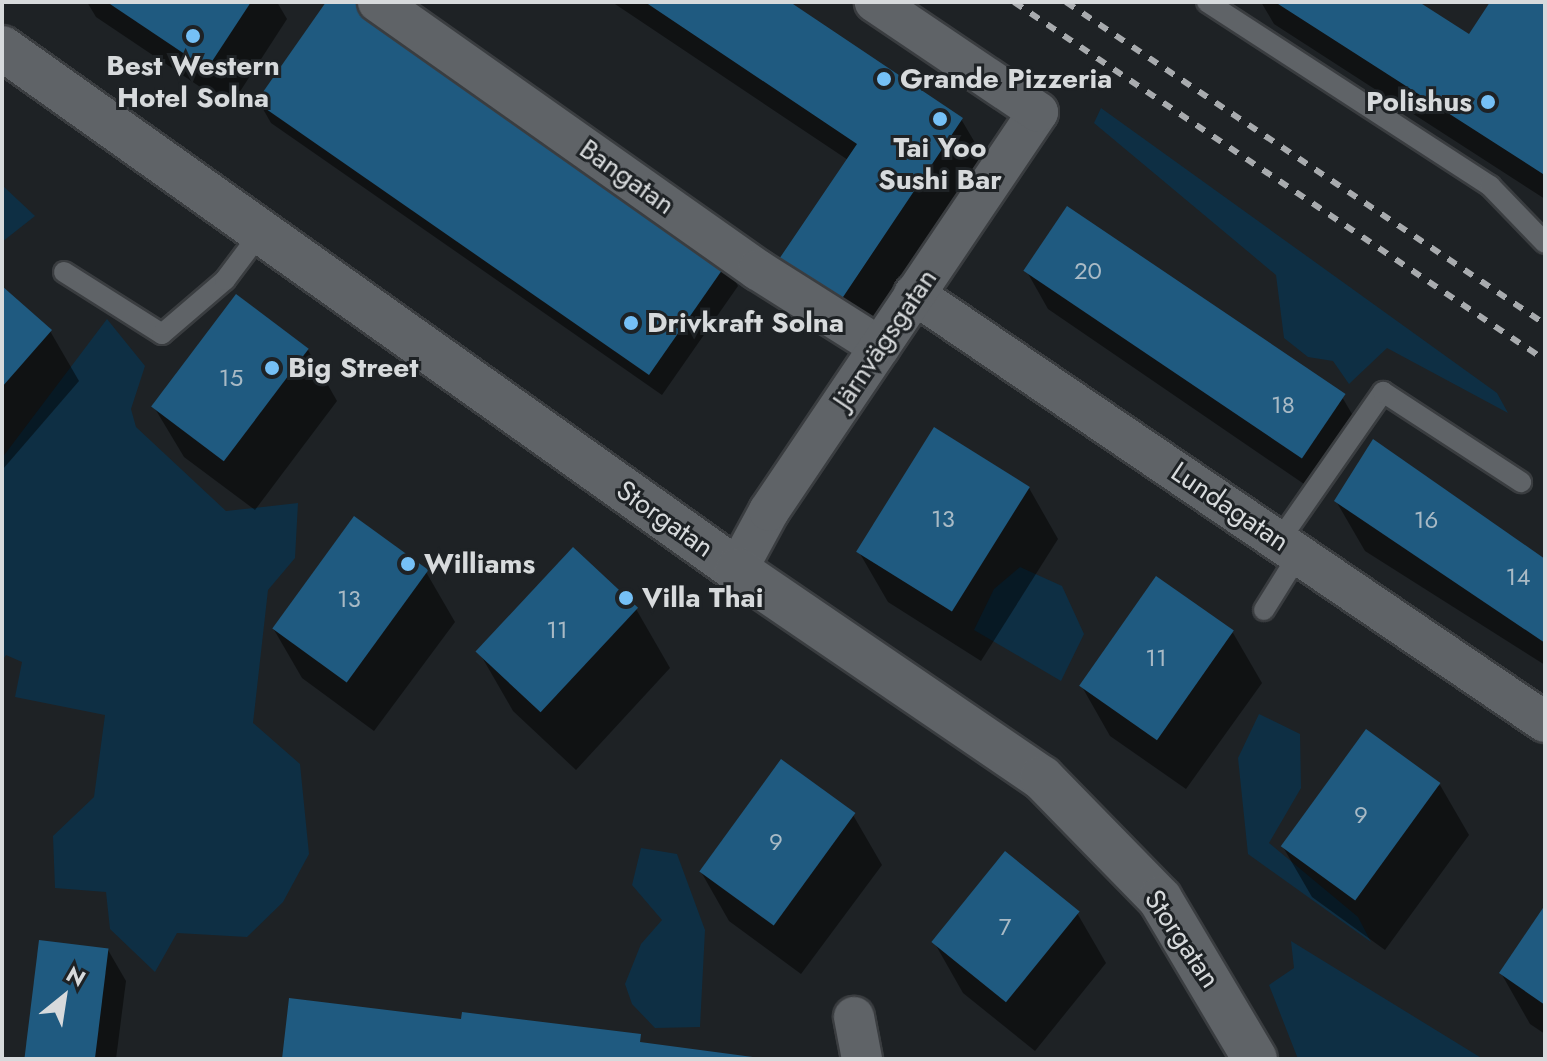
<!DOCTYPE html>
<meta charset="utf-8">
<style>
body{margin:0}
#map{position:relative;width:1547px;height:1061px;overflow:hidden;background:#1e2225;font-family:Jost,sans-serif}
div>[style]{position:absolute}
.green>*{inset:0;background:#0e2f44}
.shadow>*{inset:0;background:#0007}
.building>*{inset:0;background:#1f5a80;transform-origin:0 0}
.roads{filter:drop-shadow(2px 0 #3a3d40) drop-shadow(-2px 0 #3a3d40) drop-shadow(0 2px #3a3d40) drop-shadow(0 -2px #3a3d40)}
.lane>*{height:20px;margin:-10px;padding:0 10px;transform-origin:10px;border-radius:10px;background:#5f6367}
.street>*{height:40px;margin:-20px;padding:0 20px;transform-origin:20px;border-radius:20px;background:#5f6367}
.secondary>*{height:44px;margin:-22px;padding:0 22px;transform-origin:22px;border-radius:22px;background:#5f6367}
.rail>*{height:6px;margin-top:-3px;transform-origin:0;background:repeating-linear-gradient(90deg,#a8abae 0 10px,transparent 0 20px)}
.dots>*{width:22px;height:22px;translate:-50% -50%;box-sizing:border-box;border:4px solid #1e2225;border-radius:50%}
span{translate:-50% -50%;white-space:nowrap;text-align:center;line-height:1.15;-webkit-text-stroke:6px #1e2225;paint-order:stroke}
.number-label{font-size:24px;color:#a9bac5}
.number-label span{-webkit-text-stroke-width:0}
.poi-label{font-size:28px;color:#d7dadc;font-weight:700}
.left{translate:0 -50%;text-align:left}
.right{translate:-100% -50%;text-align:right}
.street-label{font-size:28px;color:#d7dadc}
.frame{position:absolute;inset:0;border:4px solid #d7dadc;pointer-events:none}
.north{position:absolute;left:24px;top:957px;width:80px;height:80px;-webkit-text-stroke:6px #1e2225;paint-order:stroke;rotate:30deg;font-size:22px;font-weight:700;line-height:32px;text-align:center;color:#d7dadc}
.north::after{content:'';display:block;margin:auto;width:28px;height:36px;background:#d7dadc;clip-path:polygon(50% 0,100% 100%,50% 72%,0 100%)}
</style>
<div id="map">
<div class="green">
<i style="clip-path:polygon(1101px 108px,1497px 393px,1508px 413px,1387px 348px,1349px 384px,1333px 361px,1308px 357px,1284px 338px,1276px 275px,1094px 123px)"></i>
<i style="clip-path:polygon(2px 185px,35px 216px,2px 242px)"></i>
<i style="clip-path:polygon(107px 319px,145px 366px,131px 409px,136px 427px,226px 511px,298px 503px,295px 558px,268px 590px,253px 723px,300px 764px,309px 854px,283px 902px,247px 937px,177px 933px,155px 972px,110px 929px,106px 892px,55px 888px,53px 836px,94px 797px,105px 715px,15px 697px,22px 662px,6px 655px,2px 661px,2px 458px)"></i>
<i style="clip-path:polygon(1020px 567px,1062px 586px,1084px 634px,1061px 681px,974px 630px,994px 589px)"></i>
<i style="clip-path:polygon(1259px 714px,1300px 734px,1301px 788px,1269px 843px,1358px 917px,1371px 942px,1248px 854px,1238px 758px)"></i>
<i style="clip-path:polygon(641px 848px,677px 854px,705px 930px,700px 1027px,655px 1028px,632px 1004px,625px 984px,641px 944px,662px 920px,632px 885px)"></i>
<i style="clip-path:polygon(1291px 941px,1483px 1059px,1298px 1059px,1269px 985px,1294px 968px)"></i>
</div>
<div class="shadow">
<i style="clip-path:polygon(87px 2px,277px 2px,287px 19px,230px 107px,96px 17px)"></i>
<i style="clip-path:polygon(329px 2px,350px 2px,726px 265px,738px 286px,662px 395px,271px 123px,259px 102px)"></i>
<i style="clip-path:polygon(612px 2px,786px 2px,961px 119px,984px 158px,857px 347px,798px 307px,848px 160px)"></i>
<i style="clip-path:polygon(1261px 2px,1424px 2px,1421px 6px,1470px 37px,1493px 2px,1545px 2px,1545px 199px,1274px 24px)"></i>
<i style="clip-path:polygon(1026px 270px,1342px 397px,1365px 436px,1323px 497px,1048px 309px)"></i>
<i style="clip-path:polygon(2px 289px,50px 331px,79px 381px,3px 469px)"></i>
<i style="clip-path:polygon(308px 350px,337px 401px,255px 510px,184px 457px,154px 407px)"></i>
<i style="clip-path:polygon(1029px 488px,1058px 539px,981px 661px,888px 602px,859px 552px)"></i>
<i style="clip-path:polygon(1336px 501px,1545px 562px,1545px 665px,1365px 551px)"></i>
<i style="clip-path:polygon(426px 572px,455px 622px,374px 731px,302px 678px,273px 628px)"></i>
<i style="clip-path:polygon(636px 609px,670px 668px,576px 770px,513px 711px,479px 652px)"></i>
<i style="clip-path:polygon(1233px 633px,1262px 683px,1186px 789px,1110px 736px,1081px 685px)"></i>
<i style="clip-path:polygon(1440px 785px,1469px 835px,1385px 950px,1312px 897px,1283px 847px)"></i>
<i style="clip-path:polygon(853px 815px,882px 865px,801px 974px,729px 921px,700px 870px)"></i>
<i style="clip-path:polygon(1545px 909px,1545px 1034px,1530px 1024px,1501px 973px)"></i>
<i style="clip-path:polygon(1077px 913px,1106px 963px,1035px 1051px,963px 993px,934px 942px)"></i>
<i style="clip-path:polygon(108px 950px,126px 981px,116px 1059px,28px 1059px)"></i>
</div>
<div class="building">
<i style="clip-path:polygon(107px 2px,251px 2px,207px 69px)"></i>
<i style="clip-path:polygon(326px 2px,353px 2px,727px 263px,649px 375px,256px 102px)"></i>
<i style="clip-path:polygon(645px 2px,790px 2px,963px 118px,835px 309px,773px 268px,857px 144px)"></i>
<i style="clip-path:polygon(1275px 2px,1419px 2px,1469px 34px,1490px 2px,1545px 2px,1543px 174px)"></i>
<i style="left:1067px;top:206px;width:336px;height:78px;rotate:34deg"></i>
<i style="clip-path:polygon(2px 286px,52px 330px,2px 387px)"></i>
<i style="left:236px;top:294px;width:91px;height:141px;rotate:37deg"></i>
<i style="left:934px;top:427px;width:113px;height:147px;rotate:32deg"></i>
<i style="clip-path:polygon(1373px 439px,1545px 559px,1545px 643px,1334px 501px)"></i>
<i style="left:354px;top:516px;width:92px;height:139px;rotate:36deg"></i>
<i style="left:573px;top:547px;width:89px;height:143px;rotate:43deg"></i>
<i style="left:1156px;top:576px;width:95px;height:134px;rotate:35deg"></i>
<i style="left:1366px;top:729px;width:92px;height:145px;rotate:36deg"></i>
<i style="left:781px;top:759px;width:92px;height:139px;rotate:36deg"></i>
<i style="left:1005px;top:851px;width:96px;height:117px;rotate:39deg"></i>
<i style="clip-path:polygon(1545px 905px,1545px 1005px,1499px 973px)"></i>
<i style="left:39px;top:940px;width:70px;height:120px;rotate:7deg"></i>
<i style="clip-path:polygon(289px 998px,461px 1019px,462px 1012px,641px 1034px,640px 1042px,768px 1059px,282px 1059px)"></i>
</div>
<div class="roads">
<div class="lane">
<i style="left:1207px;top:2px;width:338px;rotate:33deg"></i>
<i style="left:1490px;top:186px;width:79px;rotate:46deg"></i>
<i style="left:64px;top:272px;width:116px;rotate:32.3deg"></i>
<i style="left:162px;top:334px;width:83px;rotate:-40.6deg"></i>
<i style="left:225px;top:280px;width:60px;rotate:-53.1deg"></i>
<i style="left:1279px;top:541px;width:182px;rotate:-55.1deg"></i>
<i style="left:1383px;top:392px;width:165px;rotate:33.1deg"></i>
<i style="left:1264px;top:610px;width:66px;rotate:-58deg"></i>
</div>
<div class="street">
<i style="left:378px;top:2px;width:465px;rotate:35.2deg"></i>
<i style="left:758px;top:270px;width:144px;rotate:32.3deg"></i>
<i style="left:914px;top:294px;width:762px;rotate:34.15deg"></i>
<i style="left:737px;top:570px;width:67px;rotate:-61.5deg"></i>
<i style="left:769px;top:511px;width:481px;rotate:-56deg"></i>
<i style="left:1038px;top:112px;width:197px;rotate:-146deg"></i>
<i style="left:854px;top:1017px;width:43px;rotate:79.2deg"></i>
</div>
<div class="secondary">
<i style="left:2px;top:48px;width:902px;rotate:35.38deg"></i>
<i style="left:737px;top:570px;width:369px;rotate:34.3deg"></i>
<i style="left:1042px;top:778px;width:169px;rotate:45.7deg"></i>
<i style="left:1160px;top:899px;width:186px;rotate:59.3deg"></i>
</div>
</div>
<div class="rail">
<i style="left:1014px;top:2px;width:640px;rotate:33.99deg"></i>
<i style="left:1066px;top:2px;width:577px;rotate:33.91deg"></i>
</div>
<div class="dots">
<i style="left:193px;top:36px;background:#75c0f6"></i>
<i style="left:884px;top:79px;background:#75c0f6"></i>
<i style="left:1488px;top:102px;background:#75c0f6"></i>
<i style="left:940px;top:119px;background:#75c0f6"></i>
<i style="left:631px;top:323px;background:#75c0f6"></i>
<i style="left:272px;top:368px;background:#75c0f6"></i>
<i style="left:408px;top:564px;background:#75c0f6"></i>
<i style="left:626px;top:598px;background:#75c0f6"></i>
</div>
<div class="number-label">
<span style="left:1088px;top:271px">20</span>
<span style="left:231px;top:378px">15</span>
<span style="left:1283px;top:405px">18</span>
<span style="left:943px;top:519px">13</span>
<span style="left:1426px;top:520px">16</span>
<span style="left:1518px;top:577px">14</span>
<span style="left:349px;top:599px">13</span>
<span style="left:557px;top:630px">11</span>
<span style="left:1156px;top:658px">11</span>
<span style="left:1361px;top:815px">9</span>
<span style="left:776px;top:842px">9</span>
<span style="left:1005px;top:927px">7</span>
</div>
<div class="poi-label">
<span style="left:193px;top:82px">Best Western<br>Hotel Solna</span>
<span class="left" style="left:900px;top:79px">Grande Pizzeria</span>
<span class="right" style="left:1472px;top:102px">Polishus</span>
<span style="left:940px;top:164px">Tai Yoo<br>Sushi Bar</span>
<span class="left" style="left:647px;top:323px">Drivkraft Solna</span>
<span class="left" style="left:288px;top:368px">Big Street</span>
<span class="left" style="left:424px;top:564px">Williams</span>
<span class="left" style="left:642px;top:598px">Villa Thai</span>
</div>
<div class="street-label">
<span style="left:627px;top:177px;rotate:35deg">Bangatan</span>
<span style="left:885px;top:339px;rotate:-56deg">Järnvägsgatan</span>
<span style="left:1230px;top:507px;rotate:34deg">Lundagatan</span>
<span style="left:665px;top:519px;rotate:35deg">Storgatan</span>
<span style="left:1182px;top:939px;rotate:56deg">Storgatan</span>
</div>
<div class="frame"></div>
<div class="north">N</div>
</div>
